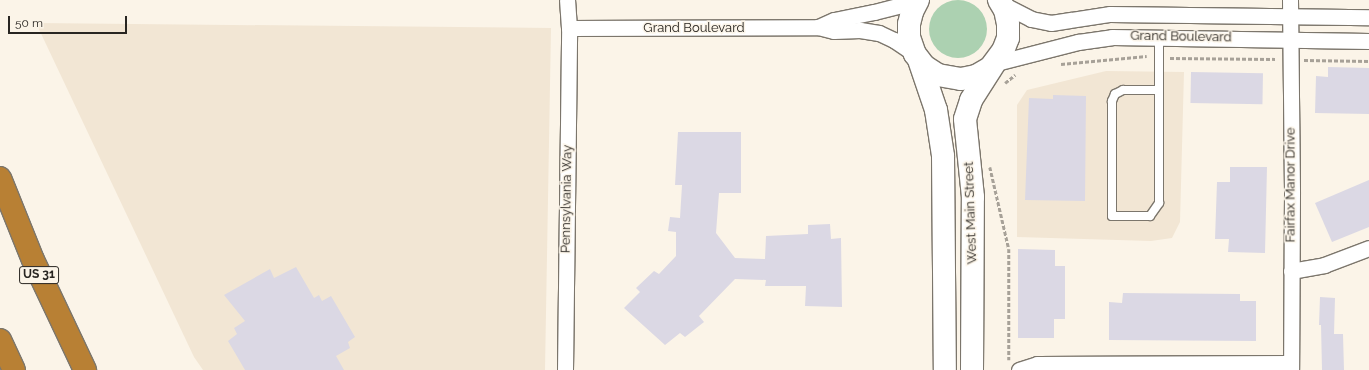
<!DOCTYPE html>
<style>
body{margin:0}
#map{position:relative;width:1369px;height:370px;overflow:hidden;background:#fbf4e8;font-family:Raleway,sans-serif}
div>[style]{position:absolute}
.built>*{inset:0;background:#f2e6d4}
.green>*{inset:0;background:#acd1b1}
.round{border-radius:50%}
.building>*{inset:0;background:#dbd8e4;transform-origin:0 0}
.path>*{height:2.5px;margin-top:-1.25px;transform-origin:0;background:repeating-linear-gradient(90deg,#a7a198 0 4px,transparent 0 6px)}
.roads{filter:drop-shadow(1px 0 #7c766c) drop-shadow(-1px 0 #7c766c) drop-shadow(0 1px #7c766c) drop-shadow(0 -1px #7c766c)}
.lane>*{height:8px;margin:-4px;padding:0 4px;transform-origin:4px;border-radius:4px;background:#fff}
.street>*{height:15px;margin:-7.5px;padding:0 7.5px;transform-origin:7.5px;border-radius:7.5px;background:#fff}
.secondary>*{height:22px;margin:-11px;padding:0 11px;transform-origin:11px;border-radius:11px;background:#fff}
.highway>*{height:22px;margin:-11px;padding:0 11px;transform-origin:11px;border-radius:11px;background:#b88034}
span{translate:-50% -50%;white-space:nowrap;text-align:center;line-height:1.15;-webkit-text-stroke:3px #fbf4e8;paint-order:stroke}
.shield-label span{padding:1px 3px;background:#fbf4e8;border:1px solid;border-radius:3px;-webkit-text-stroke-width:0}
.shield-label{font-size:12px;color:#282521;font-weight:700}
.street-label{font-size:13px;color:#282521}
.scale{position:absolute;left:8px;top:16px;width:119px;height:18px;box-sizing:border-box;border:2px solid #282521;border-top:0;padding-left:5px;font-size:12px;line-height:14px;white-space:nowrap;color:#282521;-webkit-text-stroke:3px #fbf4e8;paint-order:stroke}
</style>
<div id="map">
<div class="built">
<i style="clip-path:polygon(36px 23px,551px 28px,545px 370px,203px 370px,194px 357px)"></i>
<i style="clip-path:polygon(1106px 71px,1184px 72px,1180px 222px,1172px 238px,1151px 241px,1017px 237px,1017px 105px,1027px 90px)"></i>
</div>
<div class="green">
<i class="round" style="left:929px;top:0;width:58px;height:58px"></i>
</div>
<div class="building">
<i style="clip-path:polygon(1328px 67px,1369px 68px,1369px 114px,1315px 113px,1316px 76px,1328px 77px)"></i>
<i style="left:1191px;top:72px;width:72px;height:31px;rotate:1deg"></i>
<i style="clip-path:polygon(1053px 95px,1086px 96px,1085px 201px,1025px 200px,1029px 98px,1053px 99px)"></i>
<i style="clip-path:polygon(678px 132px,741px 132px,741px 193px,719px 193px,716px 233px,735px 258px,765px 259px,766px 236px,808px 234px,808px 225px,830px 224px,831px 239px,841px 238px,842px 307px,805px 306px,806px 286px,765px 286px,766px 280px,735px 279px,699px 316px,704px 322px,685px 337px,680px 333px,665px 345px,624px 308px,640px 292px,636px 288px,654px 271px,659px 274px,676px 256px,676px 232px,668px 231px,670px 217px,680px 218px,682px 185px,675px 185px)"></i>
<i style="clip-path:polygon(1230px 167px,1267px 167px,1265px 253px,1228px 252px,1229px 239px,1215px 239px,1217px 182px,1230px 182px)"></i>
<i style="clip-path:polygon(1369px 180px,1369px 227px,1332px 242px,1315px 203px)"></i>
<i style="clip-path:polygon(1018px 249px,1055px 250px,1055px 266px,1065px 266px,1065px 319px,1054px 319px,1054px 338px,1018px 338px)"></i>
<i style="clip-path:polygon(296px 267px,314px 298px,319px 295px,322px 301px,331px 296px,355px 337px,348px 342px,350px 348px,336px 356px,344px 370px,245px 370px,228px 341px,237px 334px,234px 328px,245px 321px,224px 295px,270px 269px,274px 278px)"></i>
<i style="clip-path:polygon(1123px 293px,1240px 294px,1240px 301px,1256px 301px,1256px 341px,1109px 340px,1109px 302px,1122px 303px)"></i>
<i style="clip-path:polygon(1320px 297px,1335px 298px,1334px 334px,1343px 334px,1344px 370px,1322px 370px,1321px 325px,1319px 325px)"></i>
</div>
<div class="path">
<i style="left:1170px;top:58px;width:105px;rotate:0.5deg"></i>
<i style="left:1304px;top:60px;width:65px;rotate:0.9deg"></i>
<i style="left:1061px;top:64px;width:86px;rotate:-5.3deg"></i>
<i style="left:1005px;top:83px;width:13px;rotate:-39deg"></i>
<i style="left:990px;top:167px;width:84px;rotate:77deg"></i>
<i style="left:1009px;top:249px;width:111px;rotate:90deg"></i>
</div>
<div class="roads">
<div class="lane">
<i style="left:1158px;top:90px;width:35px;rotate:180deg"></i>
<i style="left:1123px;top:90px;width:9px;rotate:153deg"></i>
<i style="left:1115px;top:94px;width:8px;rotate:113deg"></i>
<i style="left:1112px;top:101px;width:115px;rotate:90deg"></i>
<i style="left:1112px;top:216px;width:38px"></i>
<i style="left:1150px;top:216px;width:16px;rotate:-55deg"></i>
<i style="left:1159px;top:203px;width:167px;rotate:-90deg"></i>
</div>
<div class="street">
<i style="left:1290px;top:0;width:194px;rotate:89.4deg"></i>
<i style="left:1292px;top:194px;width:176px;rotate:90.3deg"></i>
<i style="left:1002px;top:4px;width:33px;rotate:27deg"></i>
<i style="left:1031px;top:19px;width:20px;rotate:11deg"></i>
<i style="left:1051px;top:23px;width:60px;rotate:-8.7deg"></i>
<i style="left:1110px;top:14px;width:259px;rotate:0.7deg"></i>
<i style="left:818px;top:27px;width:17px;rotate:-24deg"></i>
<i style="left:834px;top:20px;width:41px;rotate:-11.3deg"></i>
<i style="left:874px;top:12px;width:44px;rotate:-14.3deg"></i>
<i style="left:569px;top:28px;width:249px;rotate:-0.2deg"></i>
<i style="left:818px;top:27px;width:16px;rotate:14deg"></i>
<i style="left:834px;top:31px;width:26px;rotate:-2deg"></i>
<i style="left:860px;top:30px;width:19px;rotate:9deg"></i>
<i style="left:879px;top:33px;width:17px;rotate:25deg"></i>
<i style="left:894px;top:40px;width:25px;rotate:34deg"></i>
<i style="left:996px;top:63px;width:85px;rotate:-14.4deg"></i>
<i style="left:1078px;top:42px;width:34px;rotate:-8deg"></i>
<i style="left:1112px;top:37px;width:257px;rotate:0.9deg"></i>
<i style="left:1291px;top:271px;width:34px;rotate:-10deg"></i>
<i style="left:1324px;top:265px;width:48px;rotate:-20.7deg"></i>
<i style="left:565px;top:370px;width:342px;rotate:-89.3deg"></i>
<i style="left:569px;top:28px;width:28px;rotate:-94deg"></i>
<i style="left:1019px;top:370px;width:19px;rotate:-18deg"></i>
<i style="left:1037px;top:364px;width:254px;rotate:-0.2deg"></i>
</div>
<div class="secondary">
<i style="left:918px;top:0;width:13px;rotate:117deg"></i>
<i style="left:912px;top:12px;width:12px;rotate:104deg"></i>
<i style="left:909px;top:24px;width:13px;rotate:90deg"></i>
<i style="left:909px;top:37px;width:18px;rotate:71deg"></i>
<i style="left:915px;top:54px;width:15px;rotate:53deg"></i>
<i style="left:924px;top:66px;width:17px;rotate:33deg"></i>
<i style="left:938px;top:75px;width:23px;rotate:10deg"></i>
<i style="left:961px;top:79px;width:15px;rotate:-11deg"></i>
<i style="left:976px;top:76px;width:16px;rotate:-30deg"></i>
<i style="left:990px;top:68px;width:21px;rotate:-53deg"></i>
<i style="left:1003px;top:51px;width:14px;rotate:-69deg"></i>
<i style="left:1008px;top:38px;width:14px;rotate:-90deg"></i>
<i style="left:1008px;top:24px;width:14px;rotate:-102deg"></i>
<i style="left:1005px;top:10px;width:12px;rotate:-121deg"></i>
<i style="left:919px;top:60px;width:53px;rotate:71.2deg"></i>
<i style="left:936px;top:110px;width:47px;rotate:81.3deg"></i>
<i style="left:943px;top:156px;width:214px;rotate:89.5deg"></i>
<i style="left:972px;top:370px;width:173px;rotate:-89.7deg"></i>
<i style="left:973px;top:197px;width:78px;rotate:-95.9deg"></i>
<i style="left:965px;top:119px;width:20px;rotate:-72deg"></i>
<i style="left:971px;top:100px;width:43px;rotate:-57.4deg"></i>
</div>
<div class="highway">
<i style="left:0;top:178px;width:88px;rotate:68.1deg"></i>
<i style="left:33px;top:260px;width:122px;rotate:64.7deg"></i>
<i style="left:0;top:340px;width:33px;rotate:65deg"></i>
</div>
</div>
<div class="shield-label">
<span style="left:39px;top:275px">US 31</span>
</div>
<div class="street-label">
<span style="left:694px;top:28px">Grand Boulevard</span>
<span style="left:1181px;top:37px;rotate:1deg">Grand Boulevard</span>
<span style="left:1291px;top:185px;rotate:-90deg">Fairfax Manor Drive</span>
<span style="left:567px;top:199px;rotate:-89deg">Pennsylvania Way</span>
<span style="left:971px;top:213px;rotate:-92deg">West Main Street</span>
</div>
<div class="scale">50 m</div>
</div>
